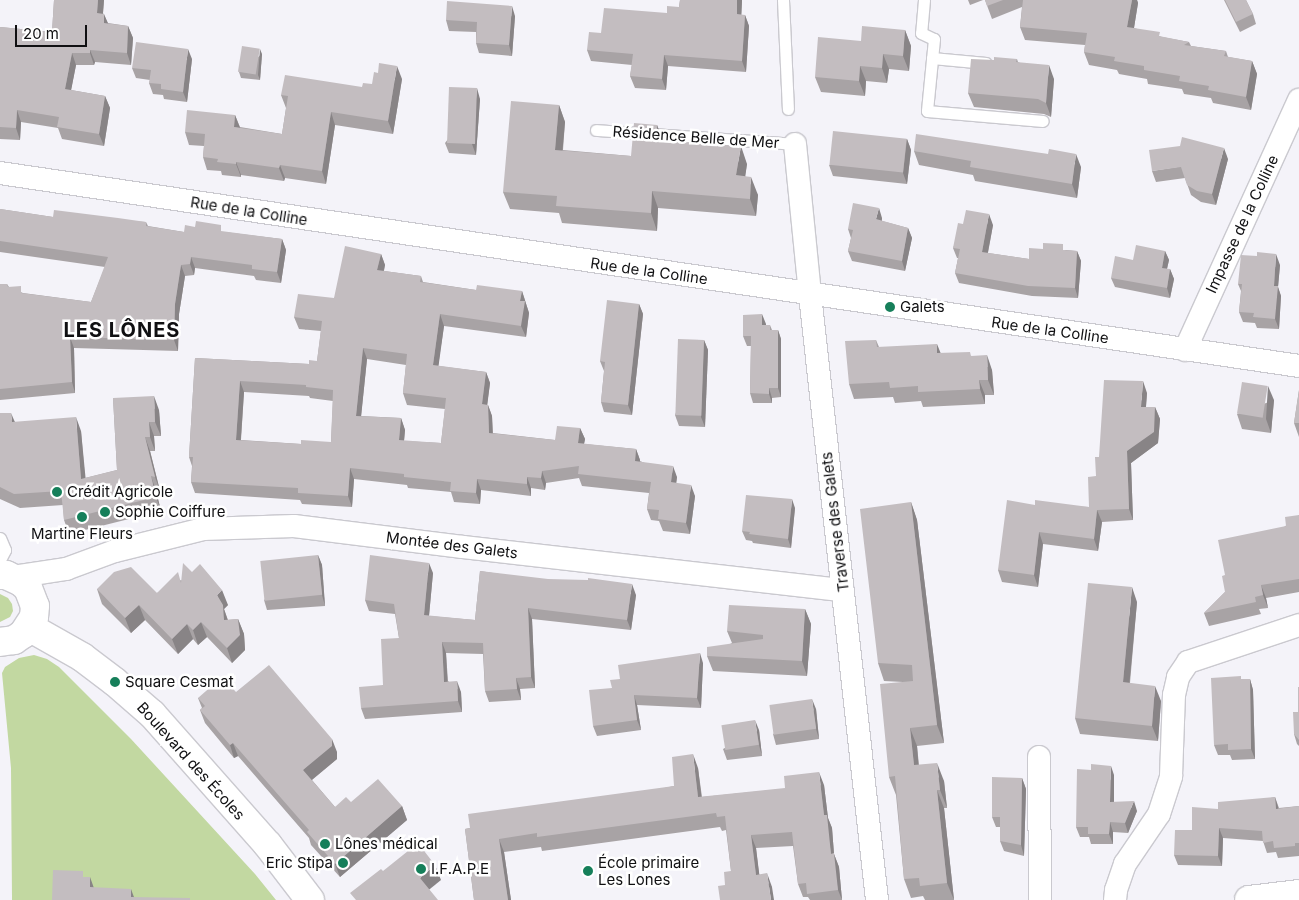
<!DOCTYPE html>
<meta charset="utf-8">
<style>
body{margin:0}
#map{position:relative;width:1299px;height:900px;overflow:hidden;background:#f4f3f9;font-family:Inter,sans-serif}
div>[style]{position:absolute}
.green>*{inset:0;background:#c2d8a1}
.roads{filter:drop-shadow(1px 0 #cac9cf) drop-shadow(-1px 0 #cac9cf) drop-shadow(0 1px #cac9cf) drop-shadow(0 -1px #cac9cf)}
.lane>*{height:11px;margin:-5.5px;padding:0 5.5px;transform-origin:5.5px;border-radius:5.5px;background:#fff}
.street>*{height:22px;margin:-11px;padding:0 11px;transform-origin:11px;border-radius:11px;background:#fff}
.secondary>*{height:28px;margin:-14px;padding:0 14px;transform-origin:14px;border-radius:14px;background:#fff}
.primary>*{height:28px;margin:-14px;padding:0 14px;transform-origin:14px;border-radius:14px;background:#fff}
.wall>*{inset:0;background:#a8a3a5}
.shaded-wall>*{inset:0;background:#888486}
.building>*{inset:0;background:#c3bdc0;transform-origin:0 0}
.dots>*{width:14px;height:14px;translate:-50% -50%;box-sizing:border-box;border:2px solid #fff;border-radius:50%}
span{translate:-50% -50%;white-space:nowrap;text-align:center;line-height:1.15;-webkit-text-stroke:5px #fff;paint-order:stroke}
.street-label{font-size:15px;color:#101012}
.poi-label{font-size:15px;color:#101012}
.left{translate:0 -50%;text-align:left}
.right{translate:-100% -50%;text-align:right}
.district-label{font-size:20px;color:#101012;font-weight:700;letter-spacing:1px}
.scale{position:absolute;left:15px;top:25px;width:72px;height:22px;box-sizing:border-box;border:2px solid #101012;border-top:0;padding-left:6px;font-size:15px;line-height:18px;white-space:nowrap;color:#101012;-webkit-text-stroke:4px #fff;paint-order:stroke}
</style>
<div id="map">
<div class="green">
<i style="clip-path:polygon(0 594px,8px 598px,12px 604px,13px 611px,10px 617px,0 622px)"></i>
<i style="clip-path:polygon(34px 655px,47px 659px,59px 667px,131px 739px,255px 874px,276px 900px,12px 900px,11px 768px,2px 673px,5px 667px,19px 658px)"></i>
</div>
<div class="roads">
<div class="lane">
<i style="left:783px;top:0;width:109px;rotate:87.4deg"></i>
<i style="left:924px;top:0;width:33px;rotate:95deg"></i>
<i style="left:921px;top:33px;width:14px;rotate:25deg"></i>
<i style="left:934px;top:39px;width:72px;rotate:95.6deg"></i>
<i style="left:927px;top:111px;width:116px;rotate:4.9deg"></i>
<i style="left:932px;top:58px;width:54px;rotate:5.3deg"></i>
<i style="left:596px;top:130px;width:199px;rotate:4deg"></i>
<i style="left:0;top:538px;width:13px;rotate:67deg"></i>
<i style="left:5px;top:550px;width:11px;rotate:117deg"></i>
</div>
<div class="street">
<i style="left:795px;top:144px;width:152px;rotate:84.3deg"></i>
<i style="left:810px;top:295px;width:609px;rotate:83.68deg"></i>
<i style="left:0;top:173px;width:1313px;rotate:8.45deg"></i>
<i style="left:1185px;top:350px;width:275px;rotate:-65.5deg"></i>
<i style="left:13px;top:577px;width:54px;rotate:-8.6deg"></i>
<i style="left:66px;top:569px;width:52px;rotate:-20.2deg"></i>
<i style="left:115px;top:551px;width:91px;rotate:-14deg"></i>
<i style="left:203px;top:529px;width:91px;rotate:-1.9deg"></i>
<i style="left:294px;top:526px;width:170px;rotate:7.1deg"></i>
<i style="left:463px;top:547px;width:382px;rotate:6.5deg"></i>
<i style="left:1039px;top:757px;width:143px;rotate:89.6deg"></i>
<i style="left:1115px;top:900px;width:10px;rotate:-84deg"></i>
<i style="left:1116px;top:890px;width:28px;rotate:-71deg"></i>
<i style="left:1125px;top:864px;width:60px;rotate:-55.8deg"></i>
<i style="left:1159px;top:814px;width:40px;rotate:-72deg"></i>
<i style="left:1171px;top:776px;width:81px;rotate:-87.9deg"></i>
<i style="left:1174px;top:695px;width:18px;rotate:-77deg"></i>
<i style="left:1178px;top:677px;width:18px;rotate:-56deg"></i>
<i style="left:1188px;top:662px;width:117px;rotate:-18.4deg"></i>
</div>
<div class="secondary">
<i style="left:1249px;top:900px;width:50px;rotate:-6.8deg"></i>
</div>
<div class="primary">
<i style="left:0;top:575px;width:6px"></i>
<i style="left:6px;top:575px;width:17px;rotate:25deg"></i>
<i style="left:21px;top:582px;width:9px;rotate:41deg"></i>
<i style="left:28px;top:588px;width:19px;rotate:69deg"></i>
<i style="left:35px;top:606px;width:11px;rotate:95deg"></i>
<i style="left:34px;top:617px;width:20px;rotate:123deg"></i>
<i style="left:23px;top:634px;width:11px;rotate:146deg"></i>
<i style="left:14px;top:640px;width:14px;rotate:172deg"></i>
<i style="left:29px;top:627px;width:61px;rotate:29.5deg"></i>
<i style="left:82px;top:657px;width:41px;rotate:37.1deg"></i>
<i style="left:115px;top:682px;width:49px;rotate:40.9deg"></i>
<i style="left:152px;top:714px;width:175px;rotate:48.5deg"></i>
<i style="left:268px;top:845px;width:69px;rotate:52.6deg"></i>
</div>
</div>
<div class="wall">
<i style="clip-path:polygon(54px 0,104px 0,103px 13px,108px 23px,128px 26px,133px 38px,131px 65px,95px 62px,94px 65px,76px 65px,71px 90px,105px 96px,110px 108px,104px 146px,62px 139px,58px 128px,21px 122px,20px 140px,0 139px,0 27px,52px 32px)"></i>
<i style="clip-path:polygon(680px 0,742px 0,741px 15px,745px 15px,749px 26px,746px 72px,668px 66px,666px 90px,635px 88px,630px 76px,632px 65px,591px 61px,587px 50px,601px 33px,667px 13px,679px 7px)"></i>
<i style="clip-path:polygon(968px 0,983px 0,970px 5px)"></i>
<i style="clip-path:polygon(985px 0,1137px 0,1138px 3px,1134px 28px,1162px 37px,1189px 42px,1191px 46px,1226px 51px,1228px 57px,1252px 61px,1257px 74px,1251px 110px,1213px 103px,1211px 98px,1184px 94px,1182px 89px,1148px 84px,1147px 79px,1119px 74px,1117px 70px,1089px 65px,1084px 52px,1085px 45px,1025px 40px,1020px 27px,1022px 7px,992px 19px)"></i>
<i style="clip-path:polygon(1224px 0,1246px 0,1253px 14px,1256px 24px,1240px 32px)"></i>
<i style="clip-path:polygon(515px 16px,512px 56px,479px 53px,476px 43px,476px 32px,449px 31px,446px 20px)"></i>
<i style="clip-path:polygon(905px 30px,911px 46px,909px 71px,889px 69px,887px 83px,866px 81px,865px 96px,821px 92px,815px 77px,861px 41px)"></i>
<i style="clip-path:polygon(262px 54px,260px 80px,241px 78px,239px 72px)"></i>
<i style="clip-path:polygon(192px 59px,187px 102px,164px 99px,163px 95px,153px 94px,149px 83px,150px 80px,136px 78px,132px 68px)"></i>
<i style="clip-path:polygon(1017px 59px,1018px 62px,1054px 79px,1051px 117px,1044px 114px,974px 107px,968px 93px,994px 60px)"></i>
<i style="clip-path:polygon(402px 79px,393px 134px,335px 125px,326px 184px,285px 178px,284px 181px,241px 175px,241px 177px,222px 175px,221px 171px,207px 170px,203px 157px,204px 146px,189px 145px,185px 132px,235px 115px,240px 127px,282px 134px,286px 108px,281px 95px,362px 87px,372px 84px)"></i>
<i style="clip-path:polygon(480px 99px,476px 155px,449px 153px,445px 143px)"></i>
<i style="clip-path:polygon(559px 105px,565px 122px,563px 150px,631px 156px,657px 125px,663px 140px,747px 164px,745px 176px,758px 195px,756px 216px,658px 208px,657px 231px,562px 223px,559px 213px,510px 209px,503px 192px)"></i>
<i style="clip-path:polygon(907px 139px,911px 150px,907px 184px,833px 176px,829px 165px)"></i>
<i style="clip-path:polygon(914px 151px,1048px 154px,1081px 167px,1077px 198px,975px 181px,973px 175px,919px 165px)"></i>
<i style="clip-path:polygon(1228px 159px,1216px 205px,1201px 202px,1191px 195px,1185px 178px,1156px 182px,1152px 171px)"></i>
<i style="clip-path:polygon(0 209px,53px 217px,146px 222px,148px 226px,184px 232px,224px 232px,282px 239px,286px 250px,281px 283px,256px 280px,254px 276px,195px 268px,194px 275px,185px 276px,179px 314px,178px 351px,74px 348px,75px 393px,0 400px,0 284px,7px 284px,9px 287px,23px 293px,91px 302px,105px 267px,0 252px)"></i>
<i style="clip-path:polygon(882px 218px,882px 221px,908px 228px,912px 238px,905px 271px,852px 261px,848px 251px,851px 238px,848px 229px)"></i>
<i style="clip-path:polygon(963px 224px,993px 225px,988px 253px,1029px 259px,1066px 250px,1077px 251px,1081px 261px,1078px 298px,1032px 296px,959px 283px,955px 273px,958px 258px,957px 258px,953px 248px)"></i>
<i style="clip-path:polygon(1165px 251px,1169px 260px,1167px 269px,1170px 269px,1174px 279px,1170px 298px,1115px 287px,1111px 278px,1133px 260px)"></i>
<i style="clip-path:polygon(evenodd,381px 254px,385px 265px,384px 271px,421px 276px,423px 282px,476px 290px,522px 291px,529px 313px,526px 337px,444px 326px,438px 366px,486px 372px,490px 383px,487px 405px,488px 405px,492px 416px,493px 433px,555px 440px,580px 428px,585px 439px,584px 444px,636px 449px,640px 460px,640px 461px,677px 477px,676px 483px,695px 496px,690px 534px,663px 531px,659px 521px,651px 520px,647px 509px,649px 493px,582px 486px,579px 478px,546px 483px,545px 490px,531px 488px,531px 496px,481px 490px,480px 504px,454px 502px,451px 492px,408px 488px,407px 485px,354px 479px,352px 507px,302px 504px,300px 500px,195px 493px,191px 482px,192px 466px,189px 457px,195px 358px,309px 364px,317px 361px,321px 331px,299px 329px,294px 317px,334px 298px,381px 254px,367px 359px,406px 365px,403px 393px,407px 405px,445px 409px,441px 443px,404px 441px,405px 430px,401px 418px,361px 416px,367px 359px,381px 254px,244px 392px,309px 396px,310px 398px,333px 401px,331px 442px,301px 444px,241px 440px,244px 392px)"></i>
<i style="clip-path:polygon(1280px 265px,1278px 287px,1281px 296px,1279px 329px,1257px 328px,1255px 323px,1243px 322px,1239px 312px,1241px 291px,1238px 284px)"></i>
<i style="clip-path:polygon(639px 304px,643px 314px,632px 415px,604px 412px,601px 402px,604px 371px,600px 361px)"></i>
<i style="clip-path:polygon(766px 325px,770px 325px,772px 330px,778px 330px,781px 339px,781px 397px,772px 398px,772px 403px,753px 403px,750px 393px,751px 346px,747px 346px,743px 336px)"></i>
<i style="clip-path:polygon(704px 340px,708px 350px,705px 427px,679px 426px,675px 415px)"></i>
<i style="clip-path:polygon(876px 340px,879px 347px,972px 356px,992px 370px,994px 395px,985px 395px,985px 404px,923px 407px,921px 401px,895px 403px,893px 397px,854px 399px,849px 384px)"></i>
<i style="clip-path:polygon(1299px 390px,1299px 437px,1294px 423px)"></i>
<i style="clip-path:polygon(1147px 393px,1146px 407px,1155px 407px,1160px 419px,1158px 443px,1131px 463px,1133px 520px,1102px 522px,1098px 551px,1043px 544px,1038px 587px,1002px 582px,998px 570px,1035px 505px,1089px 507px,1096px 476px,1099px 457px)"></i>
<i style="clip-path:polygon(113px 398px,159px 410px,161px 436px,154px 436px,155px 451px,150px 451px,160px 491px,156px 491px,161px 511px,69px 534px,64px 520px,63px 505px,20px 508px,0 499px,0 413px,15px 422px,81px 431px,85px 478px,117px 470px)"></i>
<i style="clip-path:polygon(1274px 400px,1271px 433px,1242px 429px,1237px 414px)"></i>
<i style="clip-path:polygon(911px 502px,917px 520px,944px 743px,917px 746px,919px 765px,944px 781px,947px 808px,944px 808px,954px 900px,925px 900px,923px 896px,911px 898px,904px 879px,896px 795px,889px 777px,903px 682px,884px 681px,878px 663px)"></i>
<i style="clip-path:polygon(795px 508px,791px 548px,753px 543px,752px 541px,746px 540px,742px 531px)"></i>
<i style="clip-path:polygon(1299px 515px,1299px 592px,1266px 598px,1268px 608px,1259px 609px,1261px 614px,1209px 626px,1204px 613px,1225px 592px,1225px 575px)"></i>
<i style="clip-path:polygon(318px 555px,322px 565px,325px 606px,267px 610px,264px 600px)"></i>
<i style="clip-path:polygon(480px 571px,636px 595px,631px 630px,532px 619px,535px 688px,520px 689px,521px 700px,489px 702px,485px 691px,483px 654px,446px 653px,448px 681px,461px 692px,462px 712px,365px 719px,361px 708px,383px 685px,399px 638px,395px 614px,369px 611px,365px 600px,433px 573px,429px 616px,475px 620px)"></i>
<i style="clip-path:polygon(181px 580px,228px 605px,224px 609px,228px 620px,238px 619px,244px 634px,245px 650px,232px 663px,207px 637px,198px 645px,193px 639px,178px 654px,145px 620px,131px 633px,102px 604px,97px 589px,157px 593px)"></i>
<i style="clip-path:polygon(1137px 602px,1130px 683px,1161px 701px,1158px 741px,1080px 734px,1075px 718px)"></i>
<i style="clip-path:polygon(805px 609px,811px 624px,807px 676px,713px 671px,707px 656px,732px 643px,727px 631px)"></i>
<i style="clip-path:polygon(703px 663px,701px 708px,637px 705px,641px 730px,597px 736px,593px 726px,612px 688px,620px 679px)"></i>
<i style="clip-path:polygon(1242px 679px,1250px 679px,1253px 690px,1255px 759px,1232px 760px,1230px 755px,1218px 755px,1214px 745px)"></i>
<i style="clip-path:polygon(1299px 687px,1299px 746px,1297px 744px,1294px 734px,1298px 712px)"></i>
<i style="clip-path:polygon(236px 692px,337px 752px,337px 759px,312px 780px,335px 807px,351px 802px,402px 806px,407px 820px,340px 877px,311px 845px,309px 838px,238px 756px,234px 758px,205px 723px,200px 710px,202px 708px,198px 698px)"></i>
<i style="clip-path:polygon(816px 709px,819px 739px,776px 745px,773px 734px)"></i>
<i style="clip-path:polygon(759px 730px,762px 756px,727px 760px,723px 749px)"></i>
<i style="clip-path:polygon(698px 768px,702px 797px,824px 785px,828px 818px,832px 828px,834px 854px,839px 867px,842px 900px,810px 900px,808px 897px,803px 897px,798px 884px,793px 846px,756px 848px,759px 874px,772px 887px,725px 885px,731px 871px,726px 830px,722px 831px,720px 827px,542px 851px,541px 847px,504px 852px,511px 900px,474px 900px,465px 829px,674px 786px)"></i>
<i style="clip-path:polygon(1114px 775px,1114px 802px,1137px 811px,1128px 833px,1113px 832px,1113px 844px,1091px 844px,1089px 837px,1080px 837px,1076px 827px)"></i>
<i style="clip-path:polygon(1022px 778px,1026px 789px,1024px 856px,1004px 851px,1000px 841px,1000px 827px,996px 827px,992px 817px)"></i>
<i style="clip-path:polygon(1275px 797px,1279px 808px,1299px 806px,1299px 856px,1278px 858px,1276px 852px,1267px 853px,1263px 841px,1223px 838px,1222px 866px,1178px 865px,1174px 855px,1192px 830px,1218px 809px)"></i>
</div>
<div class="shaded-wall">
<i style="clip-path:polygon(98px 0,104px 0,102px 25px,97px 13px)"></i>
<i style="clip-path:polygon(737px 0,742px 0,741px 26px,737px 14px)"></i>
<i style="clip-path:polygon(1132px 0,1137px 0,1138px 3px,1132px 40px,1127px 27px)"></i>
<i style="clip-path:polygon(512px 6px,515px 16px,512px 56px,509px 45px)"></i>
<i style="clip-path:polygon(104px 14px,109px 26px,104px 23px)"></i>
<i style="clip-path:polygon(745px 15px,749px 26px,746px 72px,742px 61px)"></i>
<i style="clip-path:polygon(128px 26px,133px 38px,131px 65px,127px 53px)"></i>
<i style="clip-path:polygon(905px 30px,911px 46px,909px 71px,903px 56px)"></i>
<i style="clip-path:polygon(188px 49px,192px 59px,187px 102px,183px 92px)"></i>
<i style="clip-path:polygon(260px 49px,262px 54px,260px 80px,258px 75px)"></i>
<i style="clip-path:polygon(90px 50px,95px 62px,94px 65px,90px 53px)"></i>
<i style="clip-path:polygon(72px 53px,76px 65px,69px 101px,65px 89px)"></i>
<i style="clip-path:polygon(883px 54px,889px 69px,887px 83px,882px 68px)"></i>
<i style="clip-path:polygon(664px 55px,668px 66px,666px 90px,662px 79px)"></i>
<i style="clip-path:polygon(1252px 61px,1257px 74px,1251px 110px,1246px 97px)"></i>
<i style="clip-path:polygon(1049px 65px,1054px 79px,1051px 117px,1046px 103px)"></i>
<i style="clip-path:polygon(397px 66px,402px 79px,393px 134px,388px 121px)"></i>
<i style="clip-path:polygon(860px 66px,866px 81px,865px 96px,859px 81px)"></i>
<i style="clip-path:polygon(477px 88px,480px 99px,476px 155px,472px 144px)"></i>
<i style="clip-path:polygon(105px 96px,110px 108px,104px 146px,99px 134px)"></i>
<i style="clip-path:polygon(559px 105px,565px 122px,561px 167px,555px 150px)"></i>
<i style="clip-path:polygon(17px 110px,21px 122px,20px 140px,16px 128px)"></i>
<i style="clip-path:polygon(331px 112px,335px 125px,326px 184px,322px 171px)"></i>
<i style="clip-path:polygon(235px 115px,240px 128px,234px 127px)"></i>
<i style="clip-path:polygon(657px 125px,663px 142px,656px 140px)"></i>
<i style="clip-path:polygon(907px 139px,911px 150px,907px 184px,903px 173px)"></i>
<i style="clip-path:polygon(741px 146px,747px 164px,743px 192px,736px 175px)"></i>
<i style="clip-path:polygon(1224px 148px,1228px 159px,1216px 205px,1212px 194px)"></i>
<i style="clip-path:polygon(1076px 154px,1081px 167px,1077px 198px,1072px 184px)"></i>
<i style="clip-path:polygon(236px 162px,241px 175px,241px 177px,236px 164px)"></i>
<i style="clip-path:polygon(280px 165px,285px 178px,284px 181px,279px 168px)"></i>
<i style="clip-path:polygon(751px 177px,758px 195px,756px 216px,750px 199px)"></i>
<i style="clip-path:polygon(652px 191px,658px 208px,657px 231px,651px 213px)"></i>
<i style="clip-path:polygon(879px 208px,882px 218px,880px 230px,876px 219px)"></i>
<i style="clip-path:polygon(989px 214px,993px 225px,986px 262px,982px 252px)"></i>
<i style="clip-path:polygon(908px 228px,912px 238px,905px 271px,902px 261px)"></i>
<i style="clip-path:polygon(282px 239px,286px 250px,281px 283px,277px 272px)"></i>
<i style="clip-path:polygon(1077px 251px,1081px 261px,1078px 298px,1075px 288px)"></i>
<i style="clip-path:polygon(1165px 251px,1169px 260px,1165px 277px,1162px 268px)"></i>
<i style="clip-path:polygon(381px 254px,385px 265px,381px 282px,377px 270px)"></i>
<i style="clip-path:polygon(1276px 254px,1280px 265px,1278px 287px,1281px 296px,1279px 329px,1275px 319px,1274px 286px)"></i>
<i style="clip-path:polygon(191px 257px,195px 268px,194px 275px,190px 264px)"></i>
<i style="clip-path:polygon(181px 265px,185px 276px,179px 314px,178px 351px,174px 340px,175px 304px)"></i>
<i style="clip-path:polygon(1170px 269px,1174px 279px,1170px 298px,1167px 288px)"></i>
<i style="clip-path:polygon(522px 291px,529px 313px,526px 337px,521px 326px,520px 301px)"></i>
<i style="clip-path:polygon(639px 304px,643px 314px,632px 415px,628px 405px)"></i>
<i style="clip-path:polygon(440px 314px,444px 326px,437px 377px,433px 365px)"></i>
<i style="clip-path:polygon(762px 314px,766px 324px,766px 334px,762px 325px)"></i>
<i style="clip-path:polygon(778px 330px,781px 339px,781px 397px,778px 388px)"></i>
<i style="clip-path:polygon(70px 337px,74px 348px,75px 393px,72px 382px)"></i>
<i style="clip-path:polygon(704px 340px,708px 350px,705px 427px,701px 417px)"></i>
<i style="clip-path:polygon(937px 344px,943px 359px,937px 353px)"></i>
<i style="clip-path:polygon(363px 348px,367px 359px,360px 427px,356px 416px)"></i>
<i style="clip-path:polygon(987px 355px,992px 370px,994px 395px,988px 380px)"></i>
<i style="clip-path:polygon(486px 372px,490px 383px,486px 415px,482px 404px)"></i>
<i style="clip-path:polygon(979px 380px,985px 395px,985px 404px,980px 389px)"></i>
<i style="clip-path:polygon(240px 381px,244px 392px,240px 451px,236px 440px)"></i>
<i style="clip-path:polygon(1143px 381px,1147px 393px,1145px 418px,1141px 407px)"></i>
<i style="clip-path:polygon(1268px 386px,1274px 400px,1271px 433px,1266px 419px)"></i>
<i style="clip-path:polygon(769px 388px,772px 398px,772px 403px,769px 394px)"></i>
<i style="clip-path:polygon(154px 396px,159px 410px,161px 436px,155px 422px)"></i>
<i style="clip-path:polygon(488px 405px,492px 416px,493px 444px,489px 433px)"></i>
<i style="clip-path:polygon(1155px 407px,1160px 419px,1158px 443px,1131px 463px,1133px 520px,1129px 509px,1127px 451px)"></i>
<i style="clip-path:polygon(11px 413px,17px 427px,12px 422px)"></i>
<i style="clip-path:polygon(76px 417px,81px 431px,87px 493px,81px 479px)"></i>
<i style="clip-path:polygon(401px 418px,405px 430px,403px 452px,399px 440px)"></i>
<i style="clip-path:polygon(149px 422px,154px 436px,155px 451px,150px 437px)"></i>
<i style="clip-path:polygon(580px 428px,585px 439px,582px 454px,578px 443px)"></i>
<i style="clip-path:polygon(145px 437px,150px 451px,160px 491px,155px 477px)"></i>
<i style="clip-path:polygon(636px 449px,640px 460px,639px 472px,635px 461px)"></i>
<i style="clip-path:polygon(673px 466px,677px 477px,675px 493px,671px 482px)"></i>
<i style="clip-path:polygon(350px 468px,354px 479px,352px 507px,348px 496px)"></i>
<i style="clip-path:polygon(542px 471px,546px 483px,545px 490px,541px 478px)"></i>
<i style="clip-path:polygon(151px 476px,156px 491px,161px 511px,156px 497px)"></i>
<i style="clip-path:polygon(527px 477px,531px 488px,531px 496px,527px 484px)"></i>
<i style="clip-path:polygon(477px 479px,481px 490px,480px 504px,476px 493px)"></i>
<i style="clip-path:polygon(691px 485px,695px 496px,690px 534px,686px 523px)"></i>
<i style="clip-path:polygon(792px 499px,795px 508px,791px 548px,788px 539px)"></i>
<i style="clip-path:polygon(911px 502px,917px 520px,944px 743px,937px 725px)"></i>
<i style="clip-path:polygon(1097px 510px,1102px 522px,1098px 551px,1094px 539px)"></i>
<i style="clip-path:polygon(1039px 532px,1043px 544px,1038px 587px,1034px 575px)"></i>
<i style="clip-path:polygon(318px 555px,322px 565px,325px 606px,322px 595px)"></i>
<i style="clip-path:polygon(429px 563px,433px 573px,428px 626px,424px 615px)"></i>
<i style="clip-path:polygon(632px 584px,636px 595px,631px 630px,627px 620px)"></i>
<i style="clip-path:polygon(1261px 585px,1266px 598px,1268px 608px,1263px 595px)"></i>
<i style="clip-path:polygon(1132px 587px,1137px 602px,1128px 698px,1123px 682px)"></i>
<i style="clip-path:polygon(222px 590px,228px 605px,224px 609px,228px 621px,224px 620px,217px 595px)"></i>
<i style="clip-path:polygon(139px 605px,145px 620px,131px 633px,125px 618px)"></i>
<i style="clip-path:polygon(528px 608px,532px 619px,535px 688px,531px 677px)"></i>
<i style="clip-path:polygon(805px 609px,811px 624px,807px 676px,802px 661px)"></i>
<i style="clip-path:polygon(238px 619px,244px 634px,245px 650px,232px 663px,227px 648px)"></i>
<i style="clip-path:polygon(201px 622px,207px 637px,198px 645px,193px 630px)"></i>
<i style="clip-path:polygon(187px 624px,193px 639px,178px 654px,172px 639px)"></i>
<i style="clip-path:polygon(442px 642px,446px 653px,448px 692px,444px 682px)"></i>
<i style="clip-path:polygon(700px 653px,703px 663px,701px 708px,697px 698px)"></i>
<i style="clip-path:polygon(516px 678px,520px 689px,521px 700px,517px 689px)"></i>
<i style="clip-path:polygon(1250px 679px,1253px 690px,1255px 759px,1251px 749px)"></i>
<i style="clip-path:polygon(457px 681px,461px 692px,462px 712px,458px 701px)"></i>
<i style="clip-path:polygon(1155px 686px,1161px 701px,1158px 741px,1152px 726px)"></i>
<i style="clip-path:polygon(634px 695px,637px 705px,641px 730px,637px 720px)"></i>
<i style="clip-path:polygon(812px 699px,816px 709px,819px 739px,816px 729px)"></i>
<i style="clip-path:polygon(755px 720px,759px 730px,762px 756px,759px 745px)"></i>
<i style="clip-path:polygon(910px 728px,917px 746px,920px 784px,914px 765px)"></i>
<i style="clip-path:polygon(332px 739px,337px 752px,337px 759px,308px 783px,303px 770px)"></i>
<i style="clip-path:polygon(233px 743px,238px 756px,234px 758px,230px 745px)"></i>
<i style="clip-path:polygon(693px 754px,698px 768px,703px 810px,698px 797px)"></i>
<i style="clip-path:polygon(937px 763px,944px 781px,947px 808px,940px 790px)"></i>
<i style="clip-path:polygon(1111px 766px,1114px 775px,1114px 811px,1110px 802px)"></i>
<i style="clip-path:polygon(819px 772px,824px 785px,828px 818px,832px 828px,834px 854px,839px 867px,842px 900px,838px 890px,824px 815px)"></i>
<i style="clip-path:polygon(1022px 778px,1026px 789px,1024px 856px,1021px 845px)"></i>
<i style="clip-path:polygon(937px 790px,944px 808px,954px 900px,947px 883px)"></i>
<i style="clip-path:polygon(1275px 797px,1278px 807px,1280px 819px,1276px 809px)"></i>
<i style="clip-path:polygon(1134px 801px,1137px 811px,1128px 833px,1125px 823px)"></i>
<i style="clip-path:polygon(402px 806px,407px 820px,340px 877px,335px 864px)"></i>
<i style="clip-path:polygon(1110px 822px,1113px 832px,1113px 844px,1109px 834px)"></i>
<i style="clip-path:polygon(1219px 828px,1223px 838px,1222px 866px,1218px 856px)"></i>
<i style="clip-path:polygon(751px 835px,756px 848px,761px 888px,756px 875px)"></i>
<i style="clip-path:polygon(499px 839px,504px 852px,511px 900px,508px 900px)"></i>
<i style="clip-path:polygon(435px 865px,441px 880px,425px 893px,420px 878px)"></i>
<i style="clip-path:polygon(767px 873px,772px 887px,774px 900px,771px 900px)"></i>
<i style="clip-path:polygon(90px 877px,95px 891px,90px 887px)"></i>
<i style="clip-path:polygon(131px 889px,135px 900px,131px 897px)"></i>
</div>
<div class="building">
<i style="clip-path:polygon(54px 0,98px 0,97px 13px,104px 14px,104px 23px,128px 26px,127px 53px,90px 50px,90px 53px,72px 53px,65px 89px,105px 96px,99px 134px,57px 127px,59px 117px,17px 110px,16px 128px,0 127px,0 27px,52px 32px)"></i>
<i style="clip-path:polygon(680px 0,737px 0,737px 14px,745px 15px,742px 61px,664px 55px,662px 79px,630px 76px,633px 54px,587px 50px,589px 32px,601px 33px,604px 8px,667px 13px,667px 6px,679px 7px)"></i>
<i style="clip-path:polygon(985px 0,1003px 0,987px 6px)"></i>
<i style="clip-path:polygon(1023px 0,1132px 0,1127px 27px,1160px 32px,1159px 36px,1189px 42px,1184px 45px,1226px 51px,1224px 56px,1252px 61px,1246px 97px,1208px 90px,1209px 86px,1179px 81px,1180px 76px,1144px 70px,1144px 66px,1114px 61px,1115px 57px,1084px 52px,1087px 33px,1020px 27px)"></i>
<i style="clip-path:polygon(1225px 0,1246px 0,1253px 14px,1236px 22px)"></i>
<i style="clip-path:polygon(447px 1px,512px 6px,509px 45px,476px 43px,477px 22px,446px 20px)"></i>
<i style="clip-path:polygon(862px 26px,905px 30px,903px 56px,883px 54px,882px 68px,860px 66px,859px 81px,815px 77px,818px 37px,861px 41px)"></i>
<i style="clip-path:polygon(136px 42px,188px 49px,183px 92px,161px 89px,161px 84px,149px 83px,151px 70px,132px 68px)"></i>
<i style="left:242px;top:46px;width:18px;height:26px;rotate:9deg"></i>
<i style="clip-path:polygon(994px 57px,1017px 59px,1016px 62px,1049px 65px,1046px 103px,1038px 99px,968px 93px,971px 59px,994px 60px)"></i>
<i style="clip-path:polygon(379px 63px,397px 66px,388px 121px,331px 112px,322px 171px,280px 165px,279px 168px,236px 162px,236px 164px,217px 162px,218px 159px,203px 157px,205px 134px,185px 132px,187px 110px,235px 115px,234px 127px,282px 134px,288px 96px,281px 95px,285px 75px,362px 87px,363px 83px,372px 84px,374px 72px,378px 73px)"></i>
<i style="left:449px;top:87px;width:28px;height:56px;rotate:2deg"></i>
<i style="clip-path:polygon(511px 101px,559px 105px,555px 150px,631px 156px,634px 123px,657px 125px,656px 140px,741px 146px,736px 175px,751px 177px,750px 199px,652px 191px,651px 213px,556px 206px,557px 196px,503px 192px)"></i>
<i style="left:833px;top:131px;width:74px;height:34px;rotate:6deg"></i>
<i style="clip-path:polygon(916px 134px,1048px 154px,1049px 149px,1076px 154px,1072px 184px,970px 167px,971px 161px,914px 151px)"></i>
<i style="clip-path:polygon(1182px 137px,1224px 148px,1212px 194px,1197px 191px,1187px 185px,1181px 167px,1152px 171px,1149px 150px,1180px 146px)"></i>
<i style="clip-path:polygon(853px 203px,879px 208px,876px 219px,908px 228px,902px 261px,848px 251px,853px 230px,848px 229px)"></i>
<i style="clip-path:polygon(0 209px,53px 217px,54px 210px,118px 218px,146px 222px,146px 226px,184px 232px,185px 225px,195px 227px,196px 221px,221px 225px,221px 231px,282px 239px,277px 272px,252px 269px,252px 265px,191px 257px,190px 264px,181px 265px,175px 304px,174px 340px,70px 337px,72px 382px,0 389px,0 284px,7px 284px,8px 287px,21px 286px,21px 293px,91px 302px,108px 257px,0 241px)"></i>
<i style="clip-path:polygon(966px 210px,989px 214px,982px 252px,1029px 259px,1029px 248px,1043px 249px,1043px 243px,1063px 244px,1063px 250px,1077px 251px,1075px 288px,1028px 286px,955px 273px,960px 249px,953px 248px,958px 223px,963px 224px)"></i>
<i style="clip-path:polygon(1136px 245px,1165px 251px,1162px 268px,1170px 269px,1167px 288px,1111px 278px,1115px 256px,1133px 260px)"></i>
<i style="clip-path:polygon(evenodd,345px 246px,381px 254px,377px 270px,421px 276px,420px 282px,476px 290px,477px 285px,522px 291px,520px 301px,525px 301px,521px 326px,440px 314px,433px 365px,486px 372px,482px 404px,488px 405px,489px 433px,555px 440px,557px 426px,580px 428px,578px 443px,636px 449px,635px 461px,673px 466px,671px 482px,691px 485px,686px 523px,658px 519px,659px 510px,647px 509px,651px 482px,578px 474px,579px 466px,542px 471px,541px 478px,527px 477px,527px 484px,477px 479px,476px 493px,450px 491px,451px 482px,404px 477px,404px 474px,350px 468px,348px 496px,298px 493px,298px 488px,191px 482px,193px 457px,189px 457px,195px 358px,309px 364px,309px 360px,317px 361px,322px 321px,294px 317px,298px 294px,334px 298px,345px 246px,363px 348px,407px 354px,403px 393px,446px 398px,441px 443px,399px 440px,401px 418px,356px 416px,363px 348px,345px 246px,240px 381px,306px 385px,306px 387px,333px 390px,331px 442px,301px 440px,301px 444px,236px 440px,240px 381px)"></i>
<i style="clip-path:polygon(1257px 252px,1276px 254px,1274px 286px,1278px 286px,1275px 319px,1253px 317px,1254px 313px,1239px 312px,1242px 284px,1238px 284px,1241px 255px,1257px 256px)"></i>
<i style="clip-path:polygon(607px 300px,639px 304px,628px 405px,601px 402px,605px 362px,600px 361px)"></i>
<i style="clip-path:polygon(762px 314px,762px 325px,770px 325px,770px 330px,778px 330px,778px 388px,769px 388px,769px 394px,750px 393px,751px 336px,743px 336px,743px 315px)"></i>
<i style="left:678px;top:339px;width:26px;height:76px;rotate:2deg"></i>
<i style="clip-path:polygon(876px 340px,877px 347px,937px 344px,937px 353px,970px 352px,971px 356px,987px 355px,988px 380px,979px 380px,980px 389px,918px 392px,918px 386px,890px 388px,889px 382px,849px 384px,845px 341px)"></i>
<i style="clip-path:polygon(1104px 380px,1143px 381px,1141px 407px,1155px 407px,1154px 432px,1127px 451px,1129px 509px,1097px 510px,1094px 539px,1039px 532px,1034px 575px,998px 570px,1007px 500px,1035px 505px,1035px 500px,1089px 507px,1088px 477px,1096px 476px,1095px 457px,1099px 457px)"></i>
<i style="left:1242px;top:382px;width:26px;height:32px;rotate:9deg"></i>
<i style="clip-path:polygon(1299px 390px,1299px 423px,1294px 423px)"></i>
<i style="clip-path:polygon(154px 396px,155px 422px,149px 422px,150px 437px,145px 437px,155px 477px,151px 476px,156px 497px,64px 520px,61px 491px,14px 494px,0 487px,0 413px,11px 413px,12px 422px,76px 417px,81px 479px,117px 470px,113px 398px)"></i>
<i style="clip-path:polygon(746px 495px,792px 499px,788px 539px,749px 534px,750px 532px,742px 531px)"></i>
<i style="clip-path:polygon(911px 502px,937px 725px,910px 728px,914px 765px,937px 763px,940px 790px,937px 790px,947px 883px,920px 886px,919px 878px,904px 879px,895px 776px,889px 777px,880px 684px,913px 681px,912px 665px,878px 663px,860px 509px)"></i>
<i style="clip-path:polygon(1299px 515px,1299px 579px,1261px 585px,1263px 595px,1255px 597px,1256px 602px,1204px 613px,1225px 592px,1222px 576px,1225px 575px,1218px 540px,1286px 526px,1285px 517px)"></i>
<i style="left:318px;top:555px;width:40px;height:58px;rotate:84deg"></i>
<i style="clip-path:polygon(370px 555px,429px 563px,424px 615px,475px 620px,480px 571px,548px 579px,588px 580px,588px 578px,632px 584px,627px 620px,528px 608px,531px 677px,516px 678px,517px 689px,485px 691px,483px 643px,442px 642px,444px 682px,457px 681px,458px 701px,361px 708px,359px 687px,383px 685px,381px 639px,399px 638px,394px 604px,365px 600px)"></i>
<i style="clip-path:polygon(183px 563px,192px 572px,200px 564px,222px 590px,217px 595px,223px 605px,224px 620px,238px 619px,240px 635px,227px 648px,201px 622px,193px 630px,187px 624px,172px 639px,139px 605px,125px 618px,97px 589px,114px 572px,131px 567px,157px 593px,178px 572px,181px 583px)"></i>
<i style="clip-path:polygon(1088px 583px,1132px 587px,1123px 682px,1155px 686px,1152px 726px,1075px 718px)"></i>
<i style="clip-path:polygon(729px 605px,805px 609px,802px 661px,707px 656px,707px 647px,763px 639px,763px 635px,727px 631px)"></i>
<i style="clip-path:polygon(700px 653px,697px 698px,634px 695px,637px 720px,593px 726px,589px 690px,612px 688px,610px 680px,620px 679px,618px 665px)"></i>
<i style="clip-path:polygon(269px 665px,332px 739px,332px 746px,303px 770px,335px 807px,346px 797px,351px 802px,378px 779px,402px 806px,335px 864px,307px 832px,309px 830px,233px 743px,230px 745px,200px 710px,205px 706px,198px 698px,222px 677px,236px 692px)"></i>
<i style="clip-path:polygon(1241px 676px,1241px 679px,1250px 679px,1251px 749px,1228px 750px,1228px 744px,1214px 745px,1211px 678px)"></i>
<i style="clip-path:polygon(1298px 687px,1299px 687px,1299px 740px,1294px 734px,1293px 712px,1298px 712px)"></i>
<i style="left:812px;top:699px;width:30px;height:43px;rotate:82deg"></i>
<i style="left:755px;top:720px;width:25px;height:34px;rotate:81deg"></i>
<i style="clip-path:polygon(693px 754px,698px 797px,785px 788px,784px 776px,819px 772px,824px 815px,827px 815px,831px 854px,834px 853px,838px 890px,807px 894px,806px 883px,798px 884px,792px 832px,751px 835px,756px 875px,767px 873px,771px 900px,720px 900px,718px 886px,725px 885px,724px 872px,731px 871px,725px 816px,717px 817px,716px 813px,537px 837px,537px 833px,499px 839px,508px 900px,474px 900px,465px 829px,470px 828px,468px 814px,674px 786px,672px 757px)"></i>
<i style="clip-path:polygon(1091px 764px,1111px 766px,1110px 802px,1134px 801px,1125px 823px,1110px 822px,1109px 834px,1088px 834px,1088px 827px,1076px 827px,1077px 769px,1091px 770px)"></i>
<i style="clip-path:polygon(992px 777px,1022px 778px,1021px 845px,1000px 841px,1000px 817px,992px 817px)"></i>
<i style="clip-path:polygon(1275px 797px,1276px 809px,1299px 806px,1299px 843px,1295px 843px,1295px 846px,1274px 848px,1273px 841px,1263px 843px,1262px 831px,1219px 828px,1218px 856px,1174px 855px,1175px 830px,1192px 830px,1192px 807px,1218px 809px,1218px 802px)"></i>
<i style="clip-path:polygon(418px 843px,435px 865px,420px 878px,438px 900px,356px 900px,350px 893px,381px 869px,383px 871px)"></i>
<i style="clip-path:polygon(53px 870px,83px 871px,83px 877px,90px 877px,90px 887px,131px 889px,131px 897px,190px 898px,190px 900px,52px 900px)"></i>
</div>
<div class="dots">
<i style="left:890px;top:307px;background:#167f5a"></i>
<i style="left:57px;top:492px;background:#167f5a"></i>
<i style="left:105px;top:512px;background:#167f5a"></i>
<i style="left:82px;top:517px;background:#167f5a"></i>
<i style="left:115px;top:682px;background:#167f5a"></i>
<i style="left:325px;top:844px;background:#167f5a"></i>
<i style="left:343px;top:863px;background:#167f5a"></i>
<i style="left:421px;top:869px;background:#167f5a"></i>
<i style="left:588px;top:871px;background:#167f5a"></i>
</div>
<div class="street-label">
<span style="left:696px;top:137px;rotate:4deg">Résidence Belle de Mer</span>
<span style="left:249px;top:211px;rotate:9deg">Rue de la Colline</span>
<span style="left:1242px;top:224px;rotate:-65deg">Impasse de la Colline</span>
<span style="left:649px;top:271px;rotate:8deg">Rue de la Colline</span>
<span style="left:1050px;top:330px;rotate:8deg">Rue de la Colline</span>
<span style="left:835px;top:522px;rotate:-97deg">Traverse des Galets</span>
<span style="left:452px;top:545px;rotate:7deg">Montée des Galets</span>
<span style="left:191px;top:761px;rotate:48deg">Boulevard des Écoles</span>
</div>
<div class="poi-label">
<span class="left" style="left:900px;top:307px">Galets</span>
<span class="left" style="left:67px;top:492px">Crédit Agricole</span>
<span class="left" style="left:115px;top:512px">Sophie Coiffure</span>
<span style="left:82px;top:534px">Martine Fleurs</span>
<span class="left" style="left:125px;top:682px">Square Cesmat</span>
<span class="left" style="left:335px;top:844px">Lônes médical</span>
<span class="left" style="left:598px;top:871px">École primaire<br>Les Lones</span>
<span class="right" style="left:333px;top:863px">Eric Stipa</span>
<span class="left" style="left:431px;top:869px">I.F.A.P.E</span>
</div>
<div class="district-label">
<span style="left:122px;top:330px">LES LÔNES</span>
</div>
<div class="scale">20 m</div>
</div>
